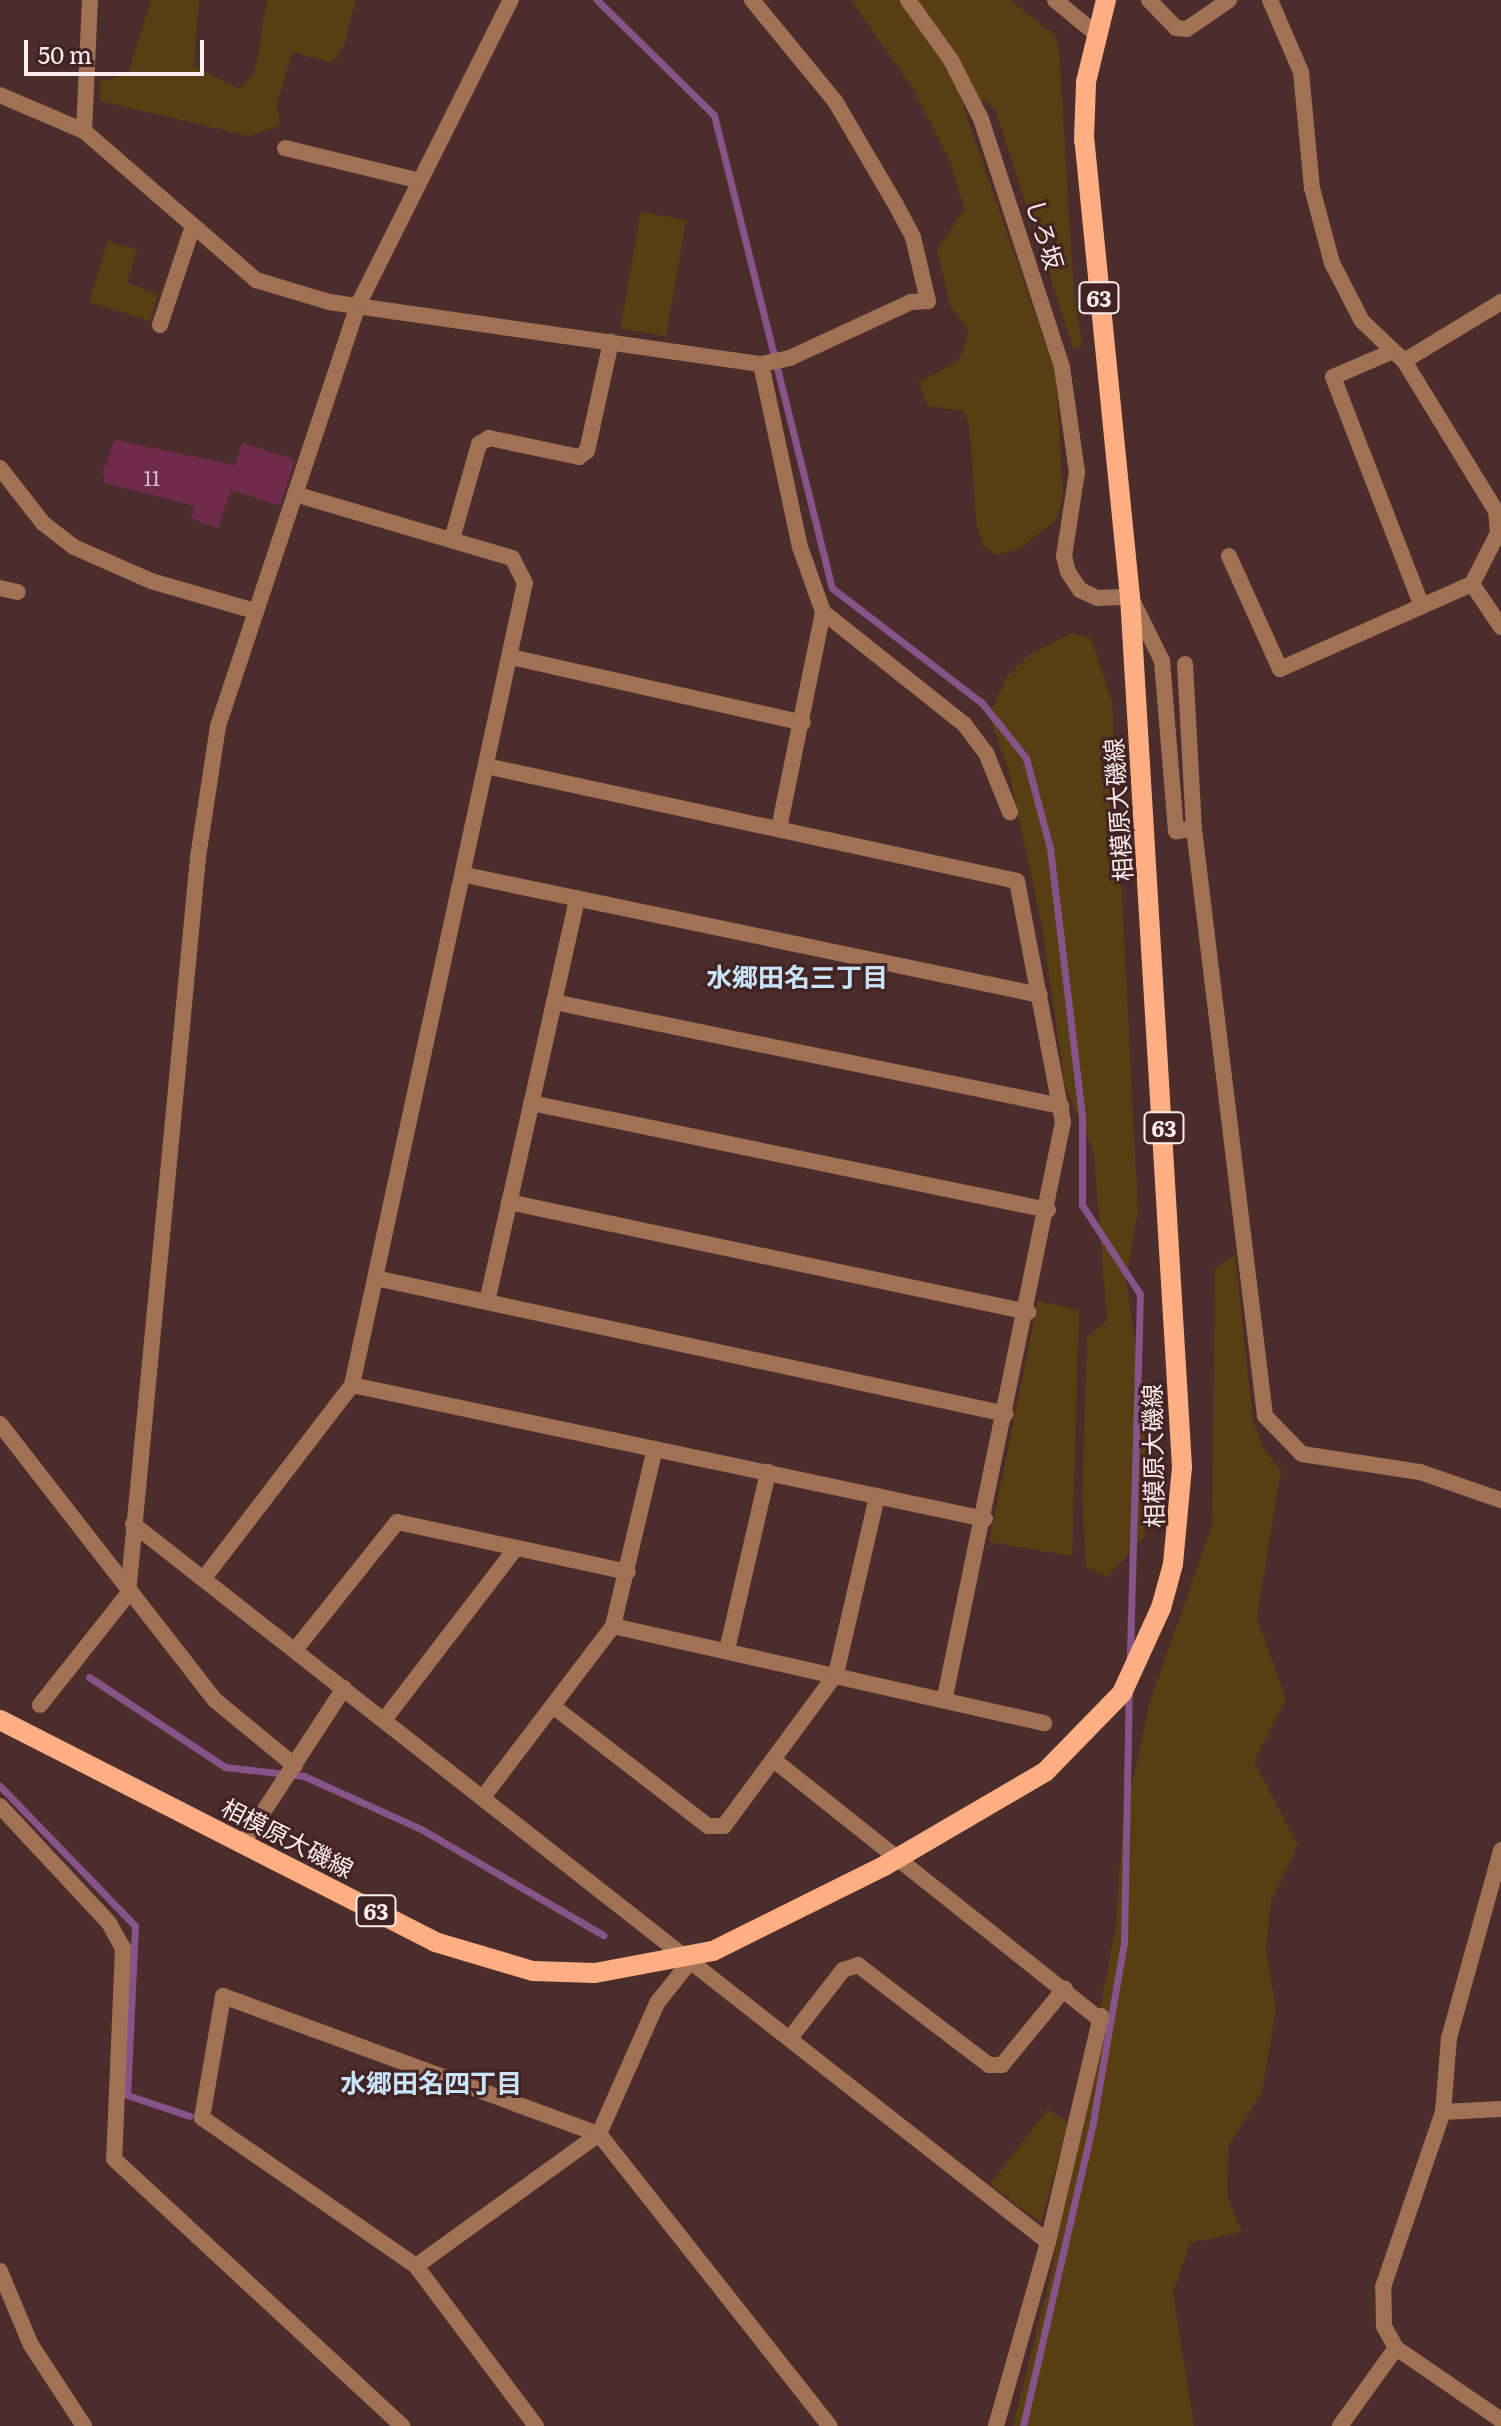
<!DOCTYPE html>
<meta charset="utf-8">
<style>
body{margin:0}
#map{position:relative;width:1501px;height:2426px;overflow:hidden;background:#4b2d2c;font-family:Literata,"Noto Sans JP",serif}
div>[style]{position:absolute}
.green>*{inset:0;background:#573e13;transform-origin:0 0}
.stream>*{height:7px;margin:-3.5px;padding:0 3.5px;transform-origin:3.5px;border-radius:3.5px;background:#87548a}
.building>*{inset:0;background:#6e2b4b}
.minor>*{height:16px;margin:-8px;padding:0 8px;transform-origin:8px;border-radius:8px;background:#a17156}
.tertiary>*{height:16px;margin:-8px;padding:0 8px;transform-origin:8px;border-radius:8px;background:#a17156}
.primary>*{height:20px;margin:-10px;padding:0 10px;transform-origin:10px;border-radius:10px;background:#fdae83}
span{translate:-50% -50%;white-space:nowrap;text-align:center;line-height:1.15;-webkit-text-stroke:6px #402322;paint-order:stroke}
.number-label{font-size:20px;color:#dabcc4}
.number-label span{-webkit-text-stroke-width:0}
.shield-label span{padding:2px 6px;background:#402322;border:2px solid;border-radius:6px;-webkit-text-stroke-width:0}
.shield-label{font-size:22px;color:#feedec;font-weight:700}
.street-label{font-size:24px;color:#feedec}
.neighbourhood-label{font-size:26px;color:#c9e4f8;font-weight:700}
.scale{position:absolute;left:24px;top:40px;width:180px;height:36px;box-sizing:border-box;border:4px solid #feedec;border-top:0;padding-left:10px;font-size:24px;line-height:28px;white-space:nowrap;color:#feedec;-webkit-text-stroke:6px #402322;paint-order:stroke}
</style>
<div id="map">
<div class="green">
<i style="clip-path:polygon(151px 0,199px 0,194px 66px,239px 89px,255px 72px,267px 0,356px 0,344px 46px,332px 63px,293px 52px,277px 103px,280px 126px,249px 136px,100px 101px,100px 82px,128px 74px)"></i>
<i style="clip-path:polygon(851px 0,1010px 0,1055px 35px,1059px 48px,1074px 298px,1083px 345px,1074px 350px,995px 109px,985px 101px,967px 99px,963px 106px,1056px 374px,1063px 496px,1056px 520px,1019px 549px,996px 555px,984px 547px,977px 527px,969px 424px,963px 411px,928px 406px,919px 382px,959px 360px,969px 332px,950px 305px,937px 250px,964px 209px,951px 164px,913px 89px)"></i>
<i style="left:641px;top:212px;width:46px;height:118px;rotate:10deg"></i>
<i style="clip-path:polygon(108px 241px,137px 250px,127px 283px,158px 294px,150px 321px,89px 302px)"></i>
<i style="clip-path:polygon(1072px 633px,1091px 638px,1112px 701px,1138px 1211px,1126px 1281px,1143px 1393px,1148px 1518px,1144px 1537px,1107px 1577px,1086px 1567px,1082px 1499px,1087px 1338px,1107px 1320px,1094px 1153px,1065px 1086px,1042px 926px,1008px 768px,989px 716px,1007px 677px,1029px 655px)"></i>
<i style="clip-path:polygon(1235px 1255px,1253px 1419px,1263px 1448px,1281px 1471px,1257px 1617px,1286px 1700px,1254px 1762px,1298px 1845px,1271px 1900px,1266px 1950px,1276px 2009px,1262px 2092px,1229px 2145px,1227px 2195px,1242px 2232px,1190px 2243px,1173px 2293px,1194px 2426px,1013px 2426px,1050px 2279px,1116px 1924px,1123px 1824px,1150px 1702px,1212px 1525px,1215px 1269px)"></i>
<i style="clip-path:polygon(1038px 1301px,1079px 1310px,1072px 1556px,989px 1542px)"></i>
<i style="clip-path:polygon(1048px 2109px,1068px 2123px,1041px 2223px,990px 2184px)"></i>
</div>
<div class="stream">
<i style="left:597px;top:0;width:164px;rotate:44.5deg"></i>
<i style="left:714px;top:115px;width:487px;rotate:76deg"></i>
<i style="left:832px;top:588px;width:189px;rotate:37.5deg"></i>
<i style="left:982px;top:703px;width:70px;rotate:51.3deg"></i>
<i style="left:1026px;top:758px;width:93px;rotate:75.1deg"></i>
<i style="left:1050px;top:848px;width:271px;rotate:83.2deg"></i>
<i style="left:1082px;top:1117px;width:88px;rotate:90deg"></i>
<i style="left:1082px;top:1205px;width:106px;rotate:56.9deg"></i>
<i style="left:1140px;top:1294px;width:365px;rotate:91.6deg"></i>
<i style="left:89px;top:1677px;width:163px;rotate:33.5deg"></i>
<i style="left:225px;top:1767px;width:80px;rotate:6.5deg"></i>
<i style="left:304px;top:1776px;width:128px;rotate:24.4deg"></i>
<i style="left:421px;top:1829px;width:211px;rotate:30.2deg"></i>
<i style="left:0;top:1786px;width:194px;rotate:46deg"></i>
<i style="left:135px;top:1926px;width:169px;rotate:92.7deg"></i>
<i style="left:127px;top:2095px;width:66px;rotate:18.4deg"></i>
<i style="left:1023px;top:2426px;width:312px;rotate:-77deg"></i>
<i style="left:1093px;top:2122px;width:182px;rotate:-80.2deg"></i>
<i style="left:1124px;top:1943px;width:252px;rotate:-88.9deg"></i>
</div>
<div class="building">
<i style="clip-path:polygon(115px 440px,235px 465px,242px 443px,295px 460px,280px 506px,231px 490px,218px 528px,191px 519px,195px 506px,105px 483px,103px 472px)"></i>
</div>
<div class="minor">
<i style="left:90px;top:0;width:131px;rotate:92.6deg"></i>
<i style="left:84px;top:131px;width:228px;rotate:40.9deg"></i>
<i style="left:256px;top:280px;width:76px;rotate:16.8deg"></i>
<i style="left:329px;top:302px;width:436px;rotate:8.2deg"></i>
<i style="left:761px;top:364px;width:187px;rotate:78deg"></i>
<i style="left:800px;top:547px;width:69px;rotate:70.5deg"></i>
<i style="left:823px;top:612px;width:221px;rotate:101.5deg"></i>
<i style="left:752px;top:0;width:131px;rotate:50.6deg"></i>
<i style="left:835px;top:101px;width:121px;rotate:59.6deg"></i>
<i style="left:896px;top:205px;width:36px;rotate:62deg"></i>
<i style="left:913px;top:237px;width:66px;rotate:76.8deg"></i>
<i style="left:928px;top:301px;width:17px;rotate:177deg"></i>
<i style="left:911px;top:302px;width:133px;rotate:155.2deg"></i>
<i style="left:790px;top:358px;width:30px;rotate:168deg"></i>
<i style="left:1055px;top:0;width:52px;rotate:39.5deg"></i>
<i style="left:1149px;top:0;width:39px;rotate:46deg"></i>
<i style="left:1176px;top:28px;width:11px;rotate:5deg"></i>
<i style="left:1187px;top:29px;width:51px;rotate:-34.6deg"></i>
<i style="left:1270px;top:0;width:78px;rotate:66.7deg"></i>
<i style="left:1301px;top:72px;width:117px;rotate:84.6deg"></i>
<i style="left:1312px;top:188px;width:78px;rotate:75.1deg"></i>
<i style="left:1332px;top:263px;width:65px;rotate:62.7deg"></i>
<i style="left:1362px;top:321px;width:58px;rotate:43.6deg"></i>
<i style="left:0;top:95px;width:91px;rotate:23.2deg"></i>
<i style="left:285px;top:148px;width:135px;rotate:13.7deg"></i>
<i style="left:160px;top:325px;width:101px;rotate:-71.6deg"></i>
<i style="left:1391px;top:352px;width:63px;rotate:156.7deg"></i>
<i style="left:1333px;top:377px;width:246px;rotate:68.8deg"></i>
<i style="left:0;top:468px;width:70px;rotate:52deg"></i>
<i style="left:43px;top:523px;width:39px;rotate:38deg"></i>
<i style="left:74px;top:547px;width:84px;rotate:23.8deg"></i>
<i style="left:151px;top:581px;width:108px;rotate:16.1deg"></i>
<i style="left:452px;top:539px;width:99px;rotate:-74.1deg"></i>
<i style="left:479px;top:444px;width:12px;rotate:-31deg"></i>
<i style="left:489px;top:438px;width:92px;rotate:11.9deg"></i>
<i style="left:579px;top:457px;width:10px;rotate:-37deg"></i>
<i style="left:587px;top:451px;width:112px;rotate:-77.6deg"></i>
<i style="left:1229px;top:556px;width:124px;rotate:65.7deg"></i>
<i style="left:1280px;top:669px;width:210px;rotate:-23.9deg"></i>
<i style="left:1472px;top:584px;width:57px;rotate:-63deg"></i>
<i style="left:1498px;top:533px;width:22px;rotate:-95deg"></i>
<i style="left:1496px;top:511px;width:176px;rotate:-121.5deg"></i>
<i style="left:1404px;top:361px;width:114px;rotate:-31.3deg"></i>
<i style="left:1472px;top:584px;width:52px;rotate:56deg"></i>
<i style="left:0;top:588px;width:18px;rotate:13deg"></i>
<i style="left:1133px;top:602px;width:66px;rotate:63.8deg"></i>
<i style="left:1162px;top:661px;width:171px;rotate:85.3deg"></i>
<i style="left:1176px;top:831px;width:18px;rotate:-6deg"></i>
<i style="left:823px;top:612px;width:180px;rotate:38.5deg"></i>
<i style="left:964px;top:724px;width:36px;rotate:53deg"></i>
<i style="left:986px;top:753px;width:64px;rotate:67.9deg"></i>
<i style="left:511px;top:657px;width:299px;rotate:12.7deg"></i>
<i style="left:1185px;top:664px;width:165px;rotate:86.9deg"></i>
<i style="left:1194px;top:829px;width:591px;rotate:83.1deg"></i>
<i style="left:1265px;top:1416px;width:53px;rotate:45.8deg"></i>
<i style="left:1302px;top:1454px;width:119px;rotate:8.7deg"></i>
<i style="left:1420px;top:1472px;width:86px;rotate:19.1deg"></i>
<i style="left:486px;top:766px;width:543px;rotate:12.22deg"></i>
<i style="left:1017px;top:881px;width:245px;rotate:79.2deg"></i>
<i style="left:1063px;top:1122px;width:587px;rotate:101.6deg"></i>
<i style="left:465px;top:875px;width:587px;rotate:11.79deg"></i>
<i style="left:554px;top:1002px;width:518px;rotate:11.59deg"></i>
<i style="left:531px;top:1103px;width:528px;rotate:11.69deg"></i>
<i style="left:509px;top:1202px;width:531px;rotate:11.97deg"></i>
<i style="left:380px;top:1279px;width:640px;rotate:12.17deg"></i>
<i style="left:487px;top:1302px;width:414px;rotate:-77.4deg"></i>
<i style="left:352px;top:1385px;width:647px;rotate:11.95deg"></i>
<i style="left:0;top:1424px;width:351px;rotate:52.1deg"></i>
<i style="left:216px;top:1701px;width:102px;rotate:39.4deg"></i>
<i style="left:133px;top:1524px;width:1163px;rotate:38.12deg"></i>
<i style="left:1048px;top:2242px;width:232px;rotate:-76.8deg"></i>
<i style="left:204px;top:1578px;width:243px;rotate:-52.5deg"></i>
<i style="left:352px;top:1385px;width:820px;rotate:-77.83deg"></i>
<i style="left:525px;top:583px;width:28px;rotate:-117deg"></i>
<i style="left:512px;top:558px;width:226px;rotate:-163.6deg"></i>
<i style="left:613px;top:1626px;width:442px;rotate:12.7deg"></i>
<i style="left:295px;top:1650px;width:164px;rotate:-51.4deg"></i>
<i style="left:397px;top:1522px;width:236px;rotate:12.2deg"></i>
<i style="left:727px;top:1650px;width:183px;rotate:-77deg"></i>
<i style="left:40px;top:1705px;width:142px;rotate:-51.6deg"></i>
<i style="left:128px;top:1594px;width:740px;rotate:-84.57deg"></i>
<i style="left:198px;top:857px;width:133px;rotate:-81.3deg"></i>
<i style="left:218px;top:726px;width:446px;rotate:-71.6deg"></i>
<i style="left:554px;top:1707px;width:195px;rotate:37.7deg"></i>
<i style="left:708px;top:1826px;width:16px"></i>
<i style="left:724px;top:1826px;width:189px;rotate:-53.6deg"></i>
<i style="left:836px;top:1674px;width:183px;rotate:-77deg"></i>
<i style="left:384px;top:1720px;width:217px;rotate:-52.5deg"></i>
<i style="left:775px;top:1761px;width:416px;rotate:38.5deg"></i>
<i style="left:484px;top:1796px;width:213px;rotate:-52.8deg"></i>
<i style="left:613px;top:1626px;width:182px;rotate:-76.7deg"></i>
<i style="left:0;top:1806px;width:160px;rotate:47deg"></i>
<i style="left:109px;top:1923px;width:29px;rotate:61deg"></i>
<i style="left:123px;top:1948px;width:211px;rotate:92.4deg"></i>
<i style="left:114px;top:2159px;width:393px;rotate:42.8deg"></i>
<i style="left:243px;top:1843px;width:185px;rotate:-56.9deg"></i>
<i style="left:791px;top:2037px;width:85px;rotate:-52.2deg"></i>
<i style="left:843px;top:1970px;width:16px;rotate:-18deg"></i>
<i style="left:858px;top:1965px;width:165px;rotate:37.4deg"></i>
<i style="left:989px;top:2065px;width:13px"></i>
<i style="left:1002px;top:2065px;width:99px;rotate:-50.7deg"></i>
<i style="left:1443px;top:2112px;width:58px;rotate:-3deg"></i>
<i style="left:416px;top:2266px;width:260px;rotate:-145.3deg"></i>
<i style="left:202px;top:2118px;width:124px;rotate:-80.2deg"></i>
<i style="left:223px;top:1996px;width:401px;rotate:20.2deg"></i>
<i style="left:599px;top:2134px;width:372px;rotate:51.7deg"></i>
<i style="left:0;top:2271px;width:80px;rotate:67.3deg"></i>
<i style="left:31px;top:2345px;width:97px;rotate:56.8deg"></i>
<i style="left:1396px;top:2348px;width:127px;rotate:34.4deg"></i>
<i style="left:536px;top:2426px;width:200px;rotate:-126.9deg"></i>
<i style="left:416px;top:2266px;width:226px;rotate:-35.8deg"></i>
<i style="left:599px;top:2134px;width:143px;rotate:-66.1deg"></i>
<i style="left:657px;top:2003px;width:56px;rotate:-51.5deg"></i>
<i style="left:996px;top:2426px;width:191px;rotate:-74.2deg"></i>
<i style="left:1340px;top:2426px;width:96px;rotate:-54.3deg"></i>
<i style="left:1396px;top:2348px;width:25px;rotate:-119deg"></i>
<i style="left:1384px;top:2326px;width:39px;rotate:-91deg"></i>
<i style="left:1383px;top:2287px;width:185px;rotate:-71.1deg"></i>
<i style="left:1443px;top:2112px;width:74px;rotate:-85.4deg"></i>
<i style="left:1449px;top:2038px;width:195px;rotate:-74.5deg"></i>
</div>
<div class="tertiary">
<i style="left:908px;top:0;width:74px;rotate:54.4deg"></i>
<i style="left:951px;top:60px;width:66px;rotate:63deg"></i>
<i style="left:981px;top:119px;width:261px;rotate:71.9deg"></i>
<i style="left:1062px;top:367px;width:106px;rotate:81.9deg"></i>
<i style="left:1077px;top:472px;width:85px;rotate:98.8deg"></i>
<i style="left:1064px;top:556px;width:16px;rotate:76deg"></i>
<i style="left:1068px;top:572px;width:22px;rotate:56deg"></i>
<i style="left:1080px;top:590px;width:19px;rotate:25deg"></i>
<i style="left:1097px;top:598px;width:33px;rotate:-2deg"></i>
<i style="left:359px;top:303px;width:339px;rotate:-63.4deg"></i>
</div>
<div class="primary">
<i style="left:0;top:1720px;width:488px;rotate:27deg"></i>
<i style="left:435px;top:1942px;width:102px;rotate:16.5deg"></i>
<i style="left:533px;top:1971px;width:62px;rotate:1.8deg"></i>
<i style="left:595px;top:1973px;width:120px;rotate:-10.6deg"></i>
<i style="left:713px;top:1951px;width:191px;rotate:-26.4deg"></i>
<i style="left:884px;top:1866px;width:186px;rotate:-30.3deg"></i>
<i style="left:1045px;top:1772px;width:110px;rotate:-45.7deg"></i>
<i style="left:1122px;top:1693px;width:94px;rotate:-65.4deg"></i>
<i style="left:1161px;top:1608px;width:46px;rotate:-74.7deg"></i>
<i style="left:1173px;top:1564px;width:97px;rotate:-84.7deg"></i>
<i style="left:1182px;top:1467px;width:872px;rotate:-93.42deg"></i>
<i style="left:1130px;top:597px;width:459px;rotate:-95.7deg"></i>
<i style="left:1084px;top:140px;width:58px;rotate:-88deg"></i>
<i style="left:1086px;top:82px;width:84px;rotate:-76.3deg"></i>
</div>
<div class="number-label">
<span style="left:152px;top:477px">11</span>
</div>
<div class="shield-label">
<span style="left:1099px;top:298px">63</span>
<span style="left:1164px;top:1128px">63</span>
<span style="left:376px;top:1911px">63</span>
</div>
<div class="street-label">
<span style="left:1046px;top:234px;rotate:73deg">しろ坂</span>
<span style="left:1117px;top:810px;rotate:-94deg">相模原大磯線</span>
<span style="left:1152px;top:1456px;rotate:-91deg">相模原大磯線</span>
<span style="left:288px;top:1837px;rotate:27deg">相模原大磯線</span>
</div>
<div class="neighbourhood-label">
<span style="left:797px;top:976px">水郷田名三丁目</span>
<span style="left:431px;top:2082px">水郷田名四丁目</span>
</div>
<div class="scale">50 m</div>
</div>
